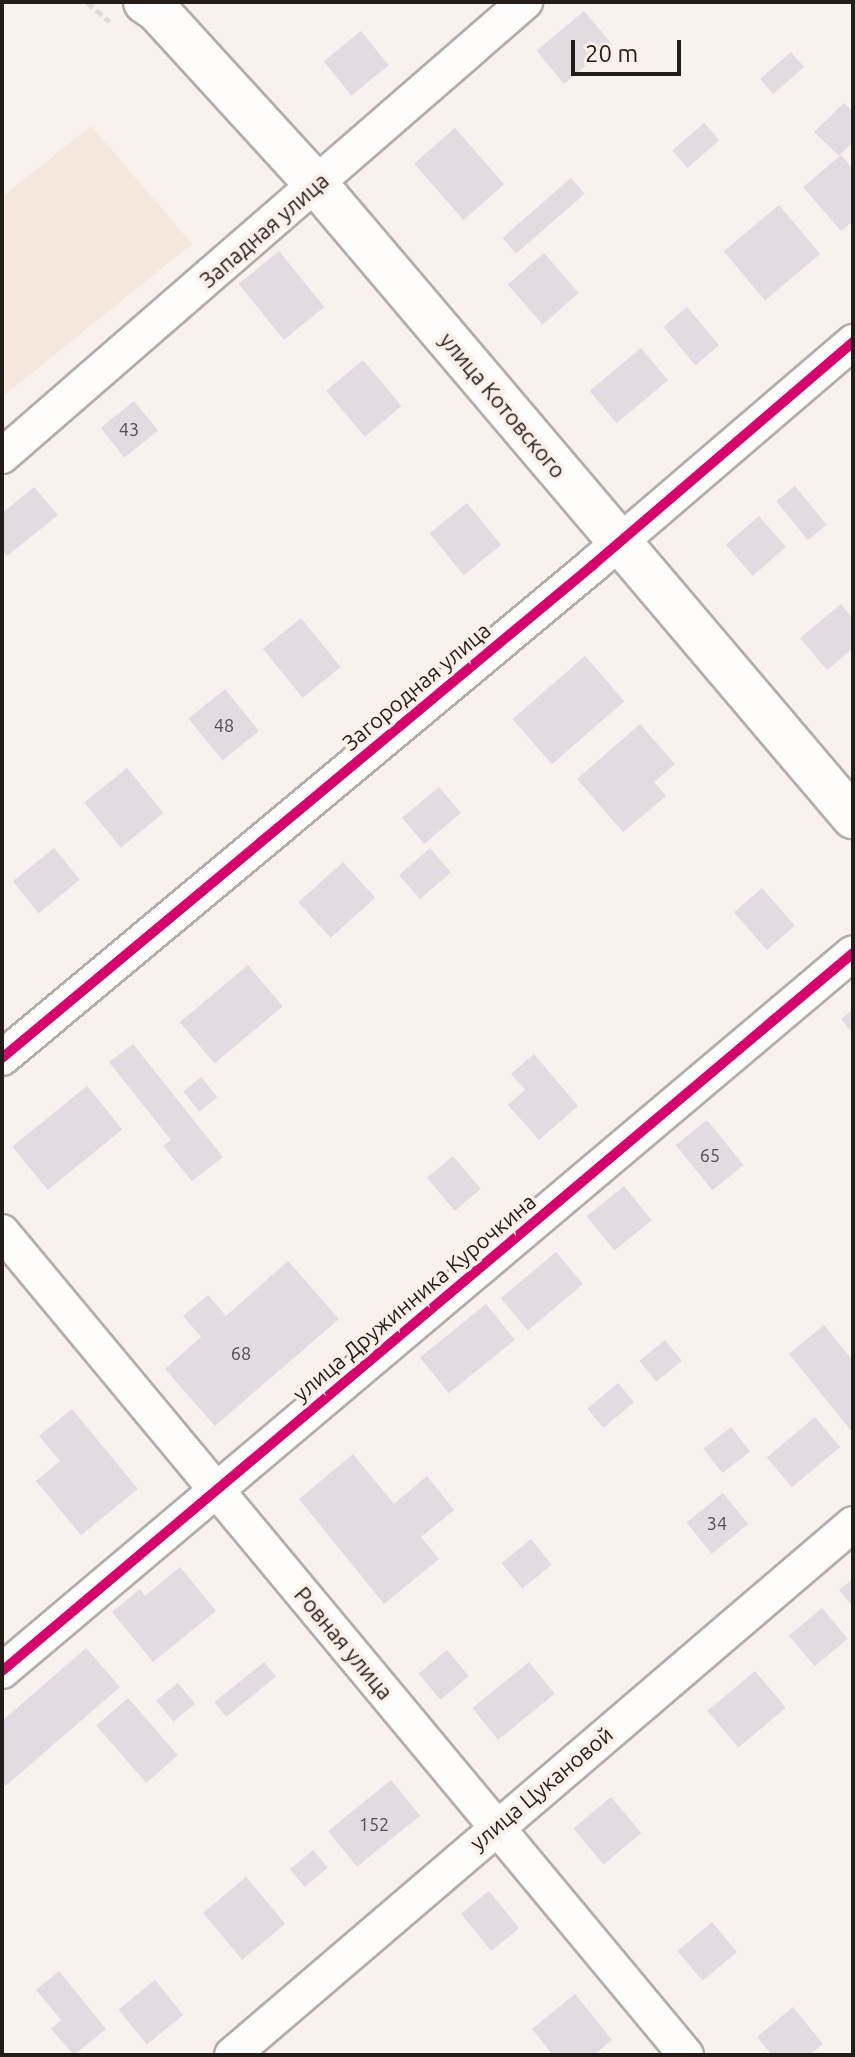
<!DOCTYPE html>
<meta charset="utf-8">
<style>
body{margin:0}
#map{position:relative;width:855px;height:2057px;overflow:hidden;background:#f8f1ed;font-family:Ubuntu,sans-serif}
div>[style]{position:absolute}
.built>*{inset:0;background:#f7e8de}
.building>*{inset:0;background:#e2dce2;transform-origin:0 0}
.path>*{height:5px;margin-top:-2.5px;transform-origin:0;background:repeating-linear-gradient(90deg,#dedcda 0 8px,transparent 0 12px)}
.roads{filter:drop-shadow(2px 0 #b4ada9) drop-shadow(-2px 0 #b4ada9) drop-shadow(0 2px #b4ada9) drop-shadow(0 -2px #b4ada9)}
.minor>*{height:34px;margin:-17px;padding:0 17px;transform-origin:17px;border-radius:17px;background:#fefdfc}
.tertiary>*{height:42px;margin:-21px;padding:0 21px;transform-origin:21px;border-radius:21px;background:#fefdfc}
.cycleway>*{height:10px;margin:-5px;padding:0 5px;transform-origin:5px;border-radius:5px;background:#d6006c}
span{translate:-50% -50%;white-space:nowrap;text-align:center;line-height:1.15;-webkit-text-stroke:7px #fdf0e8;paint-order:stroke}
.number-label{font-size:18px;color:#544c4a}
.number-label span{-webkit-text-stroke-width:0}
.street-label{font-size:22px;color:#241c18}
.frame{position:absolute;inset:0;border:4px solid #241c18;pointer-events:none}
.scale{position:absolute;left:571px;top:40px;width:110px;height:36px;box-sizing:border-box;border:4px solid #241c18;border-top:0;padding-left:10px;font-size:24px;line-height:28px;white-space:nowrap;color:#241c18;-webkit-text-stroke:6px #fdf0e8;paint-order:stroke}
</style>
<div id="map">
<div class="built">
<i style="clip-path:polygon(91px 126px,192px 244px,2px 397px,2px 197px)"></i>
</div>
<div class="building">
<i style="left:584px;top:11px;width:43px;height:62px;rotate:50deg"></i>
<i style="left:361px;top:31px;width:44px;height:48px;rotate:51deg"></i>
<i style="left:791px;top:52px;width:20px;height:41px;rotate:49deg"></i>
<i style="clip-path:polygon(844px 103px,853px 112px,853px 142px,839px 156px,814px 132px)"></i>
<i style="left:704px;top:123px;width:23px;height:42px;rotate:49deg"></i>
<i style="left:455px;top:128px;width:75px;height:54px;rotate:49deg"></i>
<i style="clip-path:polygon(841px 155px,853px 169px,853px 221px,841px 231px,803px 187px)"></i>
<i style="left:571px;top:178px;width:21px;height:91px;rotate:49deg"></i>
<i style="left:779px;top:205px;width:64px;height:72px;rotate:50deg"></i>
<i style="left:279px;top:251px;width:72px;height:52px;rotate:51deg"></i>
<i style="left:544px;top:253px;width:53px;height:48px;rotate:49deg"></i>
<i style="left:687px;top:307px;width:50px;height:31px;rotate:50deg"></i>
<i style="left:641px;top:348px;width:42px;height:67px;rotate:50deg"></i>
<i style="left:363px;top:360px;width:60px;height:48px;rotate:50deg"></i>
<i style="left:134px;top:401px;width:38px;height:43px;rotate:51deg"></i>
<i style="left:795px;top:486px;width:50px;height:24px;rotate:51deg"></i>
<i style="clip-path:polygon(34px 487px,58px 515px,7px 556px,2px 550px,2px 513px)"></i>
<i style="left:467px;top:503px;width:54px;height:48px;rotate:51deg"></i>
<i style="left:759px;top:516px;width:41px;height:44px;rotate:49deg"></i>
<i style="clip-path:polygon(841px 604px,853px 619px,853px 648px,827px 670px,800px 638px)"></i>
<i style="left:301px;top:618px;width:63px;height:49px;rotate:51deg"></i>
<i style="left:585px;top:656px;width:60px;height:96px;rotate:49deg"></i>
<i style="left:225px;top:689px;width:54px;height:47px;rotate:51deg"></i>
<i style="clip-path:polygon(640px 724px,675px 764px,654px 782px,666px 796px,623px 832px,577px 779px)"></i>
<i style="left:127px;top:768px;width:58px;height:55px;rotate:51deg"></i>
<i style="left:439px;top:787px;width:34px;height:48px;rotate:50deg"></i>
<i style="left:54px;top:848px;width:41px;height:53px;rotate:51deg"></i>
<i style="left:430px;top:848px;width:32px;height:41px;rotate:49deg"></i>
<i style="left:343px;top:862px;width:48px;height:60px;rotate:48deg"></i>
<i style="left:762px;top:888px;width:50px;height:37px;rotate:49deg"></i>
<i style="left:248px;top:965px;width:54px;height:89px;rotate:50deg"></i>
<i style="clip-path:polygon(853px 1009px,853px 1034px,841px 1019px)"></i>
<i style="clip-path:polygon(133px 1044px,223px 1157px,192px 1181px,163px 1146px,171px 1140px,109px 1062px)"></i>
<i style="clip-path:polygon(534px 1054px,578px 1106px,539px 1140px,508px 1105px,525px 1090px,511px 1074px)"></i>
<i style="left:201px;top:1077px;width:26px;height:23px;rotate:51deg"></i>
<i style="left:87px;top:1086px;width:56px;height:96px;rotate:51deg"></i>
<i style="left:707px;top:1120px;width:58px;height:40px;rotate:51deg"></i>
<i style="left:453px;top:1156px;width:43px;height:34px;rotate:50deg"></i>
<i style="left:624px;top:1186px;width:44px;height:48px;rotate:51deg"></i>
<i style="left:556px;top:1252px;width:42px;height:72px;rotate:50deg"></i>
<i style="clip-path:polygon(288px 1261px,339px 1319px,215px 1426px,165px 1369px,201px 1337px,183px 1316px,208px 1295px,226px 1316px)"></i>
<i style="left:486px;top:1304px;width:46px;height:85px;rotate:51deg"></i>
<i style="clip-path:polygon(824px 1325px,853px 1361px,853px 1433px,789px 1354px)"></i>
<i style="left:665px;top:1340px;width:27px;height:33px;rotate:51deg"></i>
<i style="left:618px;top:1383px;width:25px;height:40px;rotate:50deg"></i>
<i style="clip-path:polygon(72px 1409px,138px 1489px,81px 1535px,36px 1481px,60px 1461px,39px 1436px)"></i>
<i style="left:815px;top:1417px;width:39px;height:63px;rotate:50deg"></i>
<i style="left:731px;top:1427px;width:31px;height:35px;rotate:52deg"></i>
<i style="clip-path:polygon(353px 1454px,394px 1504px,427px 1476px,454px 1510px,421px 1537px,439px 1559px,384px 1604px,299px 1499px)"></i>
<i style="left:723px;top:1493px;width:40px;height:47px;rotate:51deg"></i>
<i style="left:531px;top:1539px;width:33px;height:38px;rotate:51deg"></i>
<i style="clip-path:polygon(180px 1567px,216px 1611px,153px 1662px,112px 1612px,140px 1589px,145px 1596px)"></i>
<i style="clip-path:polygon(853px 1579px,853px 1607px,839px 1590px)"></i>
<i style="left:822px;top:1608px;width:40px;height:43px;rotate:50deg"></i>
<i style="clip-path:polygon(86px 1648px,120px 1687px,2px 1789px,2px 1721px)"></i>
<i style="left:447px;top:1650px;width:34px;height:37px;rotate:50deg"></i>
<i style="left:264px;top:1662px;width:19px;height:64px;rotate:51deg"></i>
<i style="left:529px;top:1662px;width:41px;height:73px;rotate:51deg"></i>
<i style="left:755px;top:1671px;width:48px;height:62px;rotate:50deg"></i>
<i style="left:178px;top:1683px;width:27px;height:28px;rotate:51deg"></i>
<i style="left:128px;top:1698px;width:76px;height:42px;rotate:49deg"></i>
<i style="left:391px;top:1780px;width:46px;height:81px;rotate:51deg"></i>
<i style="left:611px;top:1797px;width:47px;height:49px;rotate:50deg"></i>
<i style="left:313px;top:1850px;width:23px;height:30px;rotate:50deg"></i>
<i style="left:246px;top:1877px;width:61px;height:56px;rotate:50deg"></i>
<i style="left:489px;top:1891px;width:48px;height:36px;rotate:51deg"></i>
<i style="left:712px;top:1922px;width:39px;height:45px;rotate:50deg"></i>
<i style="clip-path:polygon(59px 1971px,106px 2029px,74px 2055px,51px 2029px,61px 2020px,36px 1990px)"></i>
<i style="left:155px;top:1980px;width:45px;height:47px;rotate:51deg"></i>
<i style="clip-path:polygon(575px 1994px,612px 2040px,594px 2055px,553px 2055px,532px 2029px)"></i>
<i style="clip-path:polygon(793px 2007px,823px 2044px,809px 2055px,772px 2055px,757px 2037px)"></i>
</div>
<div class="path">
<i style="left:87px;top:2px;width:30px;rotate:41deg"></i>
</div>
<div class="roads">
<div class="minor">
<i style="left:2px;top:456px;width:693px;rotate:-40.96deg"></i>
<i style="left:2px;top:1058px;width:770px;rotate:-39.83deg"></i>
<i style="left:593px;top:565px;width:343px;rotate:-40.6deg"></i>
<i style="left:2px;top:1232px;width:1070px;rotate:50.27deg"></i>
<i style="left:2px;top:1671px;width:1113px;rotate:-40.15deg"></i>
<i style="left:232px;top:2055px;width:817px;rotate:-40.53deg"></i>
</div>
<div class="tertiary">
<i style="left:145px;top:2px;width:14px;rotate:34deg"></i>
<i style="left:157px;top:10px;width:237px;rotate:47.6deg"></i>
<i style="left:317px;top:185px;width:829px;rotate:49.7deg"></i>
</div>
</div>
<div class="cycleway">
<i style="left:2px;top:1058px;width:770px;rotate:-39.83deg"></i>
<i style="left:593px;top:565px;width:343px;rotate:-40.6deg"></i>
<i style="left:2px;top:1671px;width:1113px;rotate:-40.15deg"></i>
</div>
<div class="number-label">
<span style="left:129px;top:429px">43</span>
<span style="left:224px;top:725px">48</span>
<span style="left:710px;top:1155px">65</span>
<span style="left:241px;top:1353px">68</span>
<span style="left:717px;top:1523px">34</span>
<span style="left:374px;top:1824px">152</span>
</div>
<div class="street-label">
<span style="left:264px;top:230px;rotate:-41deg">Западная улица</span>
<span style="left:503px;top:405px;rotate:50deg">улица Котовского</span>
<span style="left:416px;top:686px;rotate:-40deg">Загородная улица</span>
<span style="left:414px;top:1297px;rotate:-40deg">улица Дружинника Курочкина</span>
<span style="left:344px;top:1643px;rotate:50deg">Ровная улица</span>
<span style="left:541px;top:1788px;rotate:-40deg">улица Цукановой</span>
</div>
<div class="frame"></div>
<div class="scale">20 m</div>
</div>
